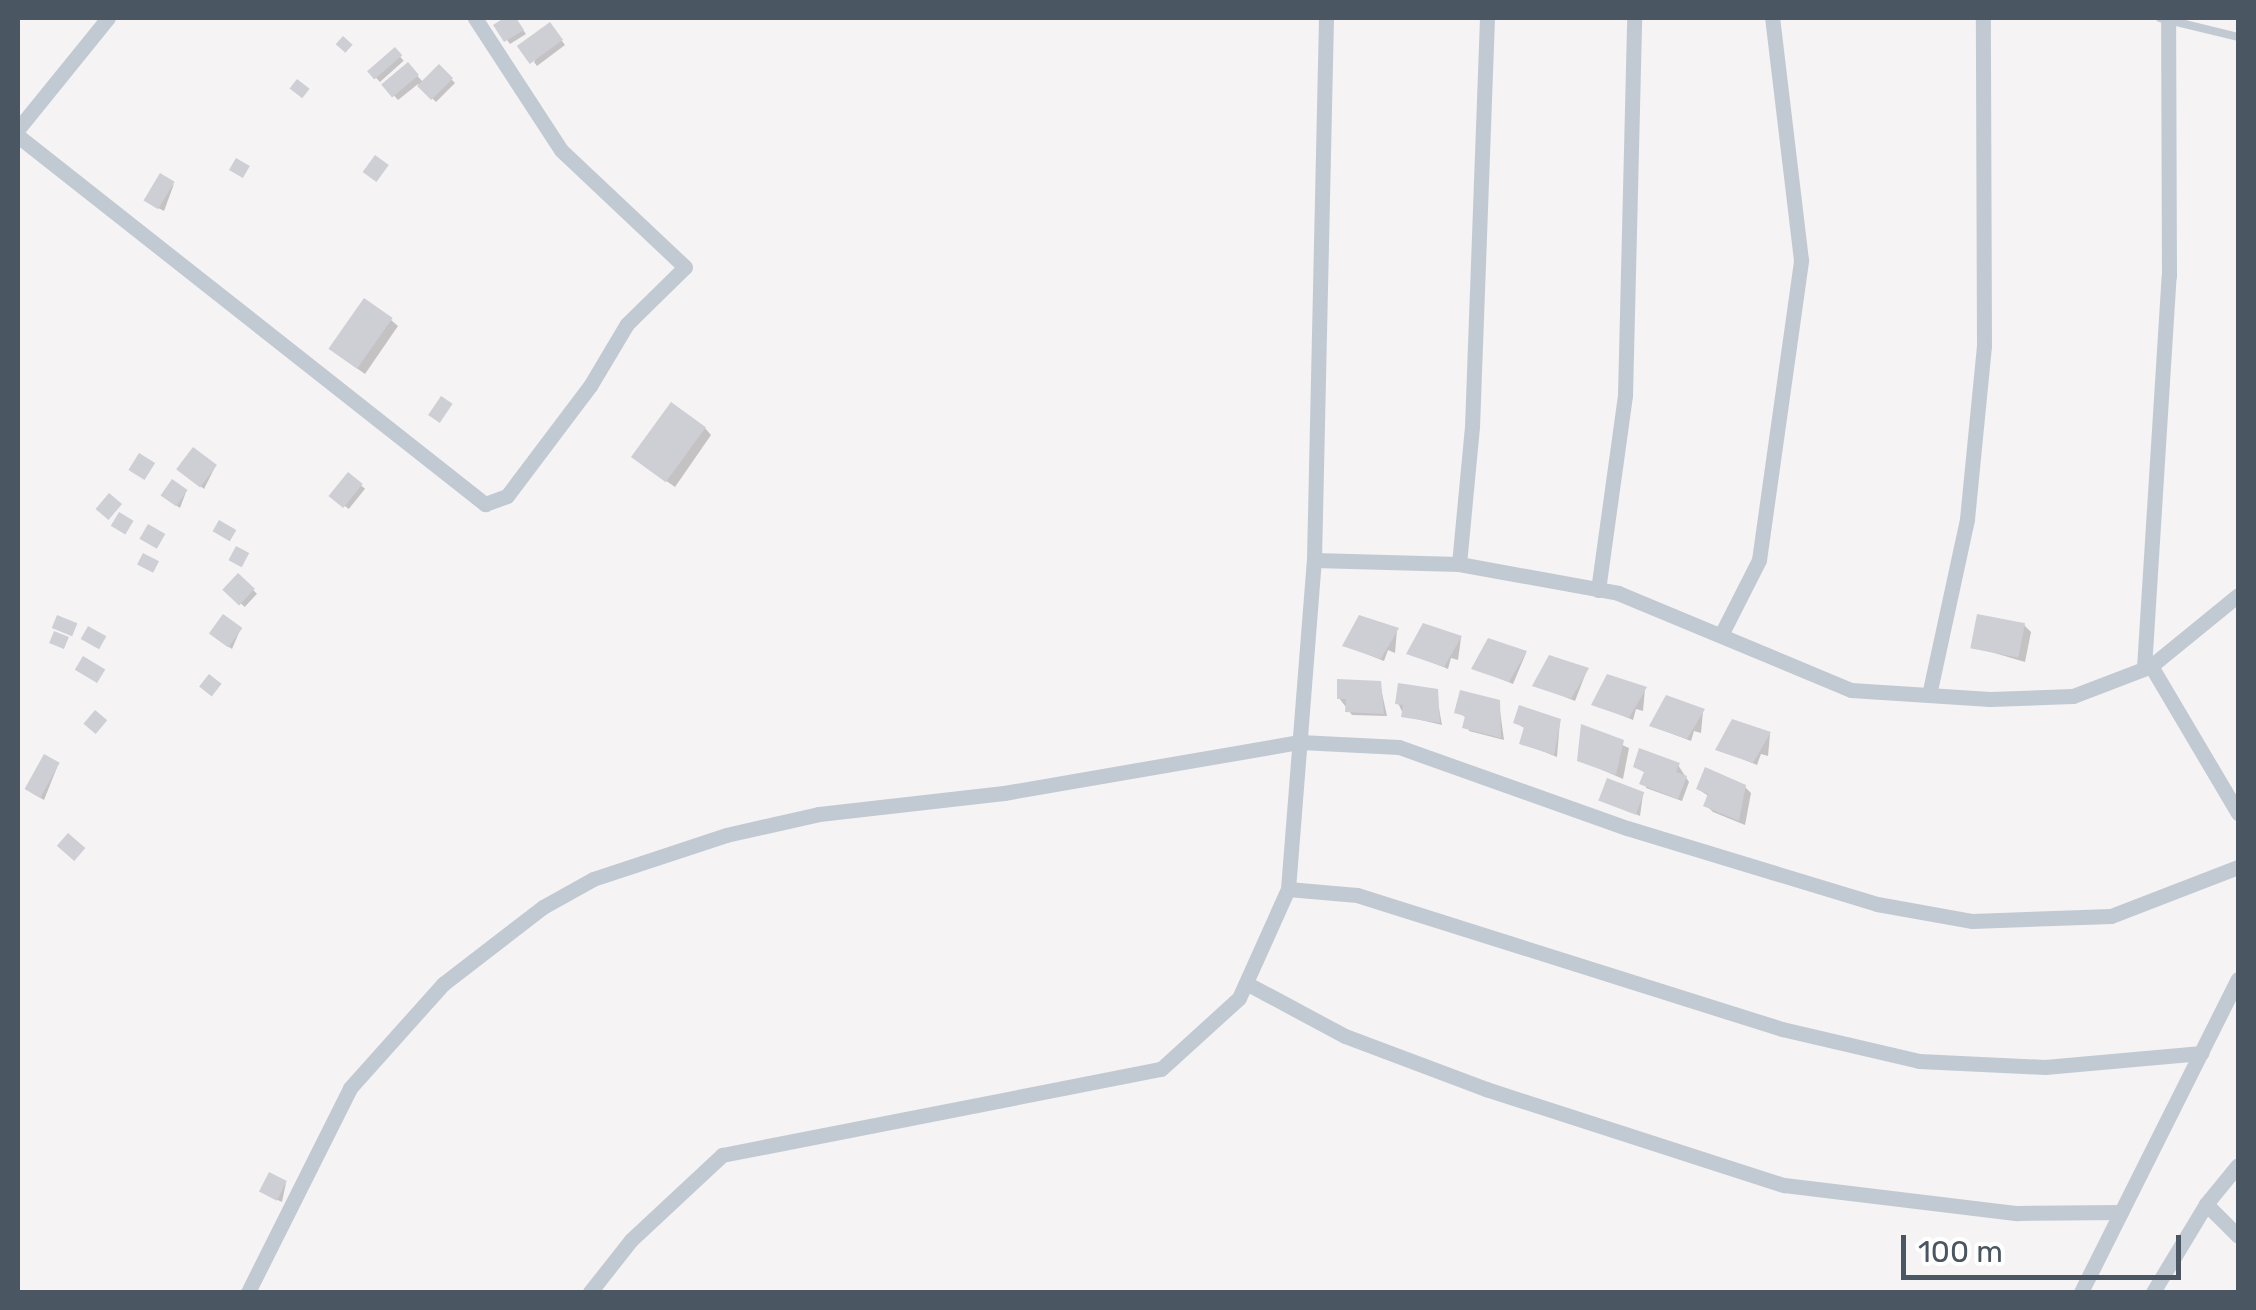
<!DOCTYPE html>
<style>
body{margin:0}
#map{position:relative;width:2256px;height:1310px;overflow:hidden;background:#f5f3f3;font-family:Rubik,sans-serif}
div>[style]{position:absolute}
.shadow>*{inset:0;background:#0003;transform-origin:0 0}
.building>*{inset:0;background:#cdcfd5;transform-origin:0 0}
.service>*{height:8px;margin:-4px;padding:0 4px;transform-origin:4px;border-radius:4px;background:#c1cad2}
.minor>*{height:15px;margin:-7.5px;padding:0 7.5px;transform-origin:7.5px;border-radius:7.5px;background:#c1cad2}
span{translate:-50% -50%;white-space:nowrap;text-align:center;line-height:1.15;-webkit-text-stroke:8px #fff;paint-order:stroke}
.frame{position:absolute;inset:0;border:20px solid #4a5661;pointer-events:none}
.scale{position:absolute;left:1901px;top:1235px;width:280px;height:45px;box-sizing:border-box;border:5px solid #4a5661;border-top:0;padding-left:12px;font-size:30px;line-height:35px;white-space:nowrap;color:#4a5661;-webkit-text-stroke:8px #fff;paint-order:stroke}
</style>
<div id="map">
<div class="shadow">
<i style="clip-path:polygon(514px 18px,526px 34px,510px 44px,496px 25px)"></i>
<i style="clip-path:polygon(553px 29px,565px 45px,537px 66px,534px 62px)"></i>
<i style="left:395px;top:51px;width:13px;height:32px;rotate:48deg"></i>
<i style="clip-path:polygon(408px 66px,424px 83px,439px 67px,455px 83px,436px 102px,418px 84px,398px 100px,385px 85px)"></i>
<i style="clip-path:polygon(174px 184px,164px 211px,151px 204px)"></i>
<i style="clip-path:polygon(391px 320px,398px 326px,365px 374px,338px 355px)"></i>
<i style="clip-path:polygon(705px 428px,711px 435px,675px 487px,642px 464px)"></i>
<i style="clip-path:polygon(215px 467px,204px 489px,183px 472px)"></i>
<i style="left:348px;top:475px;width:22px;height:26px;rotate:39deg"></i>
<i style="clip-path:polygon(186px 492px,180px 508px,167px 499px)"></i>
<i style="left:238px;top:576px;width:26px;height:18px;rotate:43deg"></i>
<i style="clip-path:polygon(2024px 625px,2031px 632px,2025px 662px,1974px 647px)"></i>
<i style="clip-path:polygon(240px 630px,232px 649px,216px 638px)"></i>
<i style="clip-path:polygon(1397px 630px,1395px 653px,1388px 650px,1384px 661px,1346px 646px)"></i>
<i style="clip-path:polygon(1461px 638px,1458px 660px,1451px 658px,1448px 669px,1409px 653px)"></i>
<i style="clip-path:polygon(1526px 653px,1513px 684px,1474px 668px)"></i>
<i style="clip-path:polygon(1587px 670px,1575px 701px,1535px 685px)"></i>
<i style="clip-path:polygon(1380px 684px,1387px 716px,1352px 715px,1339px 698px)"></i>
<i style="clip-path:polygon(1645px 689px,1643px 711px,1636px 709px,1633px 720px,1594px 704px)"></i>
<i style="clip-path:polygon(1436px 692px,1442px 725px,1404px 716px,1398px 703px)"></i>
<i style="clip-path:polygon(1499px 703px,1504px 740px,1469px 731px,1467px 718px,1457px 712px)"></i>
<i style="clip-path:polygon(1703px 711px,1701px 733px,1694px 731px,1691px 741px,1652px 726px)"></i>
<i style="clip-path:polygon(1560px 721px,1557px 757px,1522px 743px,1526px 729px,1516px 723px)"></i>
<i style="clip-path:polygon(1583px 728px,1629px 748px,1623px 779px,1580px 760px)"></i>
<i style="clip-path:polygon(1770px 734px,1768px 756px,1761px 754px,1757px 765px,1718px 749px)"></i>
<i style="clip-path:polygon(58px 765px,44px 800px,30px 792px)"></i>
<i style="clip-path:polygon(1678px 765px,1689px 782px,1682px 801px,1646px 788px,1646px 773px,1635px 766px)"></i>
<i style="clip-path:polygon(1745px 787px,1751px 793px,1745px 825px,1713px 812px,1706px 805px,1710px 797px,1698px 789px)"></i>
<i style="clip-path:polygon(1643px 794px,1640px 816px,1602px 800px)"></i>
<i style="clip-path:polygon(286px 1183px,282px 1202px,267px 1195px)"></i>
</div>
<div class="building">
<i style="clip-path:polygon(504px 18px,516px 18px,524px 30px,504px 42px,493px 25px)"></i>
<i style="left:550px;top:22px;width:22px;height:41px;rotate:54deg"></i>
<i style="left:343px;top:36px;width:13px;height:11px;rotate:42deg"></i>
<i style="left:395px;top:47px;width:11px;height:37px;rotate:49deg"></i>
<i style="left:408px;top:62px;width:17px;height:35px;rotate:50deg"></i>
<i style="left:439px;top:64px;width:20px;height:31px;rotate:45deg"></i>
<i style="left:297px;top:79px;width:16px;height:12px;rotate:38deg"></i>
<i style="left:375px;top:155px;width:17px;height:21px;rotate:36deg"></i>
<i style="left:236px;top:158px;width:16px;height:14px;rotate:30deg"></i>
<i style="left:160px;top:173px;width:17px;height:32px;rotate:31deg"></i>
<i style="left:364px;top:298px;width:35px;height:62px;rotate:35deg"></i>
<i style="left:441px;top:396px;width:14px;height:23px;rotate:34deg"></i>
<i style="left:671px;top:402px;width:43px;height:68px;rotate:36deg"></i>
<i style="left:193px;top:447px;width:30px;height:28px;rotate:37deg"></i>
<i style="left:139px;top:453px;width:19px;height:20px;rotate:32deg"></i>
<i style="left:348px;top:472px;width:19px;height:31px;rotate:39deg"></i>
<i style="left:172px;top:479px;width:19px;height:20px;rotate:35deg"></i>
<i style="left:109px;top:493px;width:17px;height:21px;rotate:40deg"></i>
<i style="left:119px;top:512px;width:17px;height:16px;rotate:31deg"></i>
<i style="left:219px;top:520px;width:20px;height:13px;rotate:30deg"></i>
<i style="left:148px;top:524px;width:20px;height:17px;rotate:30deg"></i>
<i style="left:236px;top:546px;width:15px;height:16px;rotate:28deg"></i>
<i style="left:143px;top:553px;width:18px;height:13px;rotate:27deg"></i>
<i style="left:238px;top:573px;width:23px;height:23px;rotate:43deg"></i>
<i style="left:223px;top:614px;width:24px;height:24px;rotate:36deg"></i>
<i style="left:1977px;top:614px;width:49px;height:35px;rotate:11deg"></i>
<i style="left:57px;top:615px;width:22px;height:14px;rotate:22deg"></i>
<i style="clip-path:polygon(1359px 615px,1399px 628px,1381px 659px,1342px 646px)"></i>
<i style="clip-path:polygon(1423px 623px,1462px 636px,1444px 667px,1406px 654px)"></i>
<i style="left:88px;top:626px;width:21px;height:15px;rotate:29deg"></i>
<i style="left:54px;top:631px;width:16px;height:13px;rotate:22deg"></i>
<i style="clip-path:polygon(1488px 638px,1527px 651px,1509px 682px,1471px 669px)"></i>
<i style="clip-path:polygon(1549px 655px,1589px 668px,1571px 699px,1532px 686px)"></i>
<i style="left:83px;top:656px;width:26px;height:16px;rotate:31deg"></i>
<i style="left:209px;top:674px;width:16px;height:16px;rotate:38deg"></i>
<i style="clip-path:polygon(1607px 674px,1647px 687px,1629px 718px,1591px 705px)"></i>
<i style="clip-path:polygon(1337px 679px,1381px 681px,1384px 714px,1345px 712px,1346px 699px,1337px 699px)"></i>
<i style="clip-path:polygon(1398px 683px,1438px 689px,1440px 723px,1401px 717px,1403px 705px,1395px 704px)"></i>
<i style="clip-path:polygon(1460px 690px,1500px 700px,1501px 738px,1462px 728px,1465px 716px,1454px 713px)"></i>
<i style="clip-path:polygon(1666px 695px,1705px 709px,1687px 739px,1649px 726px)"></i>
<i style="clip-path:polygon(1519px 705px,1561px 719px,1554px 755px,1519px 744px,1524px 727px,1513px 723px)"></i>
<i style="left:95px;top:710px;width:16px;height:18px;rotate:40deg"></i>
<i style="clip-path:polygon(1732px 719px,1771px 732px,1753px 763px,1715px 750px)"></i>
<i style="clip-path:polygon(1581px 724px,1624px 740px,1616px 775px,1577px 761px)"></i>
<i style="clip-path:polygon(1639px 748px,1680px 763px,1676px 772px,1687px 776px,1678px 799px,1639px 784px,1644px 772px,1633px 767px)"></i>
<i style="left:44px;top:754px;width:18px;height:40px;rotate:29deg"></i>
<i style="clip-path:polygon(1705px 767px,1746px 785px,1739px 821px,1703px 806px,1708px 794px,1696px 789px)"></i>
<i style="left:1607px;top:778px;width:40px;height:24px;rotate:21deg"></i>
<i style="left:68px;top:833px;width:23px;height:17px;rotate:41deg"></i>
<i style="left:269px;top:1172px;width:20px;height:22px;rotate:27deg"></i>
</div>
<div class="service">
<i style="left:2160px;top:18px;width:80px;rotate:13.7deg"></i>
</div>
<div class="minor">
<i style="left:1326px;top:18px;width:542px;rotate:91.27deg"></i>
<i style="left:1314px;top:560px;width:145px;rotate:1.6deg"></i>
<i style="left:1459px;top:564px;width:162px;rotate:10.3deg"></i>
<i style="left:1618px;top:593px;width:252px;rotate:22.6deg"></i>
<i style="left:1851px;top:690px;width:139px;rotate:3.7deg"></i>
<i style="left:1990px;top:699px;width:83px;rotate:-2.1deg"></i>
<i style="left:2073px;top:696px;width:84px;rotate:-21deg"></i>
<i style="left:2151px;top:666px;width:112px;rotate:-39.2deg"></i>
<i style="left:18px;top:129px;width:143px;rotate:-51deg"></i>
<i style="left:18px;top:136px;width:595px;rotate:38.24deg"></i>
<i style="left:485px;top:504px;width:23px;rotate:-20deg"></i>
<i style="left:507px;top:496px;width:138px;rotate:-53deg"></i>
<i style="left:590px;top:386px;width:72px;rotate:-59.2deg"></i>
<i style="left:627px;top:324px;width:81px;rotate:-44.5deg"></i>
<i style="left:685px;top:267px;width:170px;rotate:-136.7deg"></i>
<i style="left:561px;top:150px;width:158px;rotate:-123.1deg"></i>
<i style="left:1459px;top:564px;width:138px;rotate:-84.6deg"></i>
<i style="left:1472px;top:427px;width:409px;rotate:-87.9deg"></i>
<i style="left:1598px;top:590px;width:197px;rotate:-82.1deg"></i>
<i style="left:1625px;top:395px;width:377px;rotate:-88.6deg"></i>
<i style="left:1722px;top:633px;width:82px;rotate:-63.1deg"></i>
<i style="left:1759px;top:560px;width:303px;rotate:-82deg"></i>
<i style="left:1801px;top:260px;width:244px;rotate:-96.8deg"></i>
<i style="left:2151px;top:666px;width:171px;rotate:59.4deg"></i>
<i style="left:2144px;top:668px;width:393px;rotate:-86.4deg"></i>
<i style="left:2169px;top:276px;width:257px;rotate:-90.2deg"></i>
<i style="left:1929px;top:695px;width:180px;rotate:-77.8deg"></i>
<i style="left:1967px;top:519px;width:174px;rotate:-84.4deg"></i>
<i style="left:1984px;top:346px;width:328px;rotate:-90.2deg"></i>
<i style="left:1288px;top:889px;width:69px;rotate:5deg"></i>
<i style="left:1357px;top:895px;width:446px;rotate:17.5deg"></i>
<i style="left:1782px;top:1029px;width:141px;rotate:13.1deg"></i>
<i style="left:1919px;top:1061px;width:126px;rotate:2.7deg"></i>
<i style="left:2045px;top:1067px;width:157px;rotate:-5.1deg"></i>
<i style="left:1246px;top:983px;width:112px;rotate:28.2deg"></i>
<i style="left:1345px;top:1036px;width:151px;rotate:20.6deg"></i>
<i style="left:1486px;top:1089px;width:313px;rotate:17.9deg"></i>
<i style="left:1784px;top:1185px;width:235px;rotate:6.9deg"></i>
<i style="left:2017px;top:1213px;width:104px;rotate:-0.6deg"></i>
<i style="left:2206px;top:1204px;width:45px;rotate:45deg"></i>
<i style="left:248px;top:1292px;width:228px;rotate:-63.4deg"></i>
<i style="left:350px;top:1088px;width:140px;rotate:-48.2deg"></i>
<i style="left:443px;top:984px;width:126px;rotate:-37.6deg"></i>
<i style="left:543px;top:907px;width:57px;rotate:-29.2deg"></i>
<i style="left:593px;top:879px;width:140px;rotate:-18.3deg"></i>
<i style="left:726px;top:835px;width:95px;rotate:-12.7deg"></i>
<i style="left:819px;top:814px;width:186px;rotate:-6.5deg"></i>
<i style="left:1004px;top:793px;width:300px;rotate:-9.8deg"></i>
<i style="left:1300px;top:742px;width:99px;rotate:2.9deg"></i>
<i style="left:1399px;top:747px;width:242px;rotate:19.6deg"></i>
<i style="left:1627px;top:828px;width:261px;rotate:16.9deg"></i>
<i style="left:1877px;top:904px;width:97px;rotate:10.1deg"></i>
<i style="left:1972px;top:921px;width:139px;rotate:-2.1deg"></i>
<i style="left:2111px;top:916px;width:136px;rotate:-21.1deg"></i>
<i style="left:590px;top:1292px;width:66px;rotate:-51.7deg"></i>
<i style="left:631px;top:1240px;width:125px;rotate:-43deg"></i>
<i style="left:722px;top:1155px;width:447px;rotate:-11.1deg"></i>
<i style="left:1161px;top:1069px;width:105px;rotate:-42.3deg"></i>
<i style="left:1239px;top:998px;width:120px;rotate:-65.8deg"></i>
<i style="left:1288px;top:889px;width:330px;rotate:-85.5deg"></i>
<i style="left:2081px;top:1292px;width:350px;rotate:-63.4deg"></i>
<i style="left:2153px;top:1292px;width:103px;rotate:-58.9deg"></i>
<i style="left:2206px;top:1204px;width:50px;rotate:-50.6deg"></i>
</div>
<div class="frame"></div>
<div class="scale">100 m</div>
</div>
